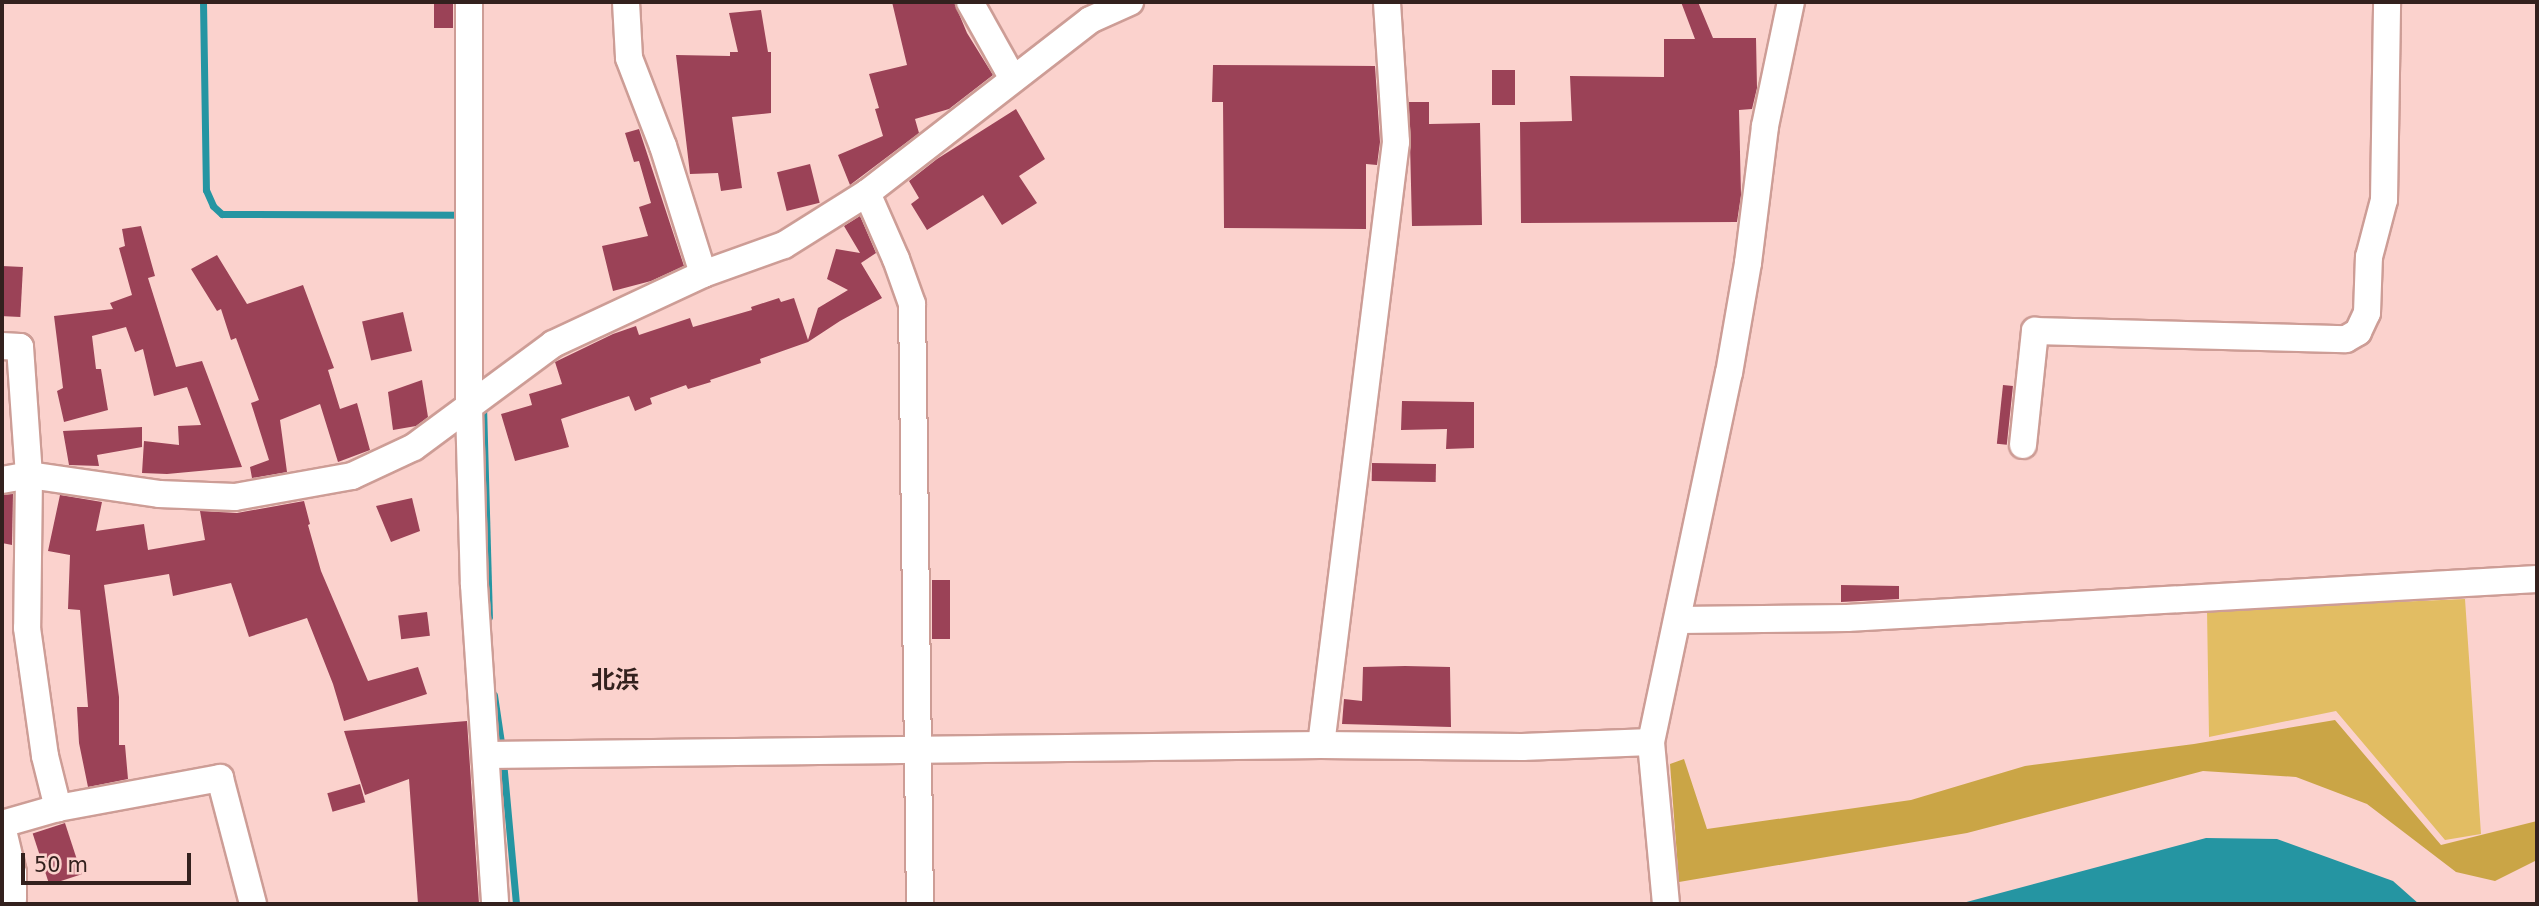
<!DOCTYPE html>
<meta charset="utf-8">
<style>
body{margin:0}
#map{position:relative;width:2539px;height:906px;overflow:hidden;background:#fbd2cd;font-family:"DejaVu Sans","Noto Sans JP",sans-serif}
div>[style]{position:absolute}
.green>*{inset:0;background:#e2bd63}
.forest>*{inset:0;background:#caa546}
.water>*{inset:0;background:#2595a2}
.stream>*{height:7px;margin:-3.5px;padding:0 3.5px;transform-origin:3.5px;border-radius:3.5px;background:#2595a2}
.building>*{inset:0;background:#9b4257;transform-origin:0 0}
.roads{filter:drop-shadow(2px 0 #cd9d96) drop-shadow(-2px 0 #cd9d96) drop-shadow(0 2px #cd9d96) drop-shadow(0 -2px #cd9d96)}
.minor>*{height:26px;margin:-13px;padding:0 13px;transform-origin:13px;border-radius:13px;background:#fff}
span{translate:-50% -50%;white-space:nowrap;text-align:center;line-height:1.15;-webkit-text-stroke:7px #fbd2cd;paint-order:stroke}
.quarter-label{font-size:24px;color:#33211e;font-weight:700}
.frame{position:absolute;inset:0;border:4px solid #33211e;pointer-events:none}
.scale{position:absolute;left:21px;top:853px;width:170px;height:32px;box-sizing:border-box;border:4px solid #33211e;border-top:0;padding-left:9px;font-size:21px;line-height:24px;white-space:nowrap;color:#33211e;-webkit-text-stroke:5px #fbd2cd;paint-order:stroke}
</style>
<div id="map">
<div class="green">
<i style="clip-path:polygon(2465px 599px,2481px 834px,2445px 840px,2336px 711px,2209px 737px,2207px 610px)"></i>
</div>
<div class="forest">
<i style="clip-path:polygon(2335px 720px,2441px 845px,2537px 821px,2537px 860px,2495px 881px,2456px 872px,2367px 804px,2296px 777px,2203px 771px,1967px 833px,1679px 882px,1670px 764px,1684px 759px,1707px 829px,1911px 800px,2025px 766px,2194px 744px)"></i>
</div>
<div class="water">
<i style="clip-path:polygon(2206px 838px,2277px 839px,2393px 881px,2419px 904px,1959px 904px)"></i>
</div>
<div class="stream">
<i style="left:203px;top:2px;width:188px;rotate:89.1deg"></i>
<i style="left:206px;top:190px;width:17px;rotate:66deg"></i>
<i style="left:213px;top:206px;width:12px;rotate:42deg"></i>
<i style="left:222px;top:214px;width:243px;rotate:0.2deg"></i>
<i style="left:483px;top:405px;width:212px;rotate:88.4deg"></i>
<i style="left:494px;top:695px;width:55px;rotate:81.6deg"></i>
<i style="left:503px;top:761px;width:144px;rotate:84.8deg"></i>
</div>
<div class="building">
<i style="left:434px;top:2px;width:19px;height:26px"></i>
<i style="clip-path:polygon(892px 2px,954px 2px,967px 33px,993px 75px,949px 109px,915px 119px,919px 133px,850px 185px,838px 155px,883px 136px,875px 109px,879px 108px,869px 74px,907px 65px)"></i>
<i style="clip-path:polygon(1681px 2px,1698px 2px,1713px 38px,1756px 38px,1757px 88px,1752px 109px,1739px 110px,1741px 195px,1737px 222px,1521px 223px,1520px 122px,1572px 121px,1570px 76px,1664px 77px,1664px 39px,1695px 39px)"></i>
<i style="clip-path:polygon(761px 10px,768px 52px,771px 52px,771px 113px,732px 117px,742px 188px,721px 191px,718px 173px,690px 174px,676px 55px,730px 56px,730px 52px,738px 52px,729px 13px)"></i>
<i style="clip-path:polygon(1213px 65px,1375px 66px,1380px 142px,1377px 165px,1366px 164px,1366px 229px,1224px 228px,1223px 102px,1212px 102px)"></i>
<i style="left:1492px;top:70px;width:23px;height:35px"></i>
<i style="clip-path:polygon(1409px 102px,1429px 102px,1429px 124px,1480px 123px,1482px 225px,1412px 226px)"></i>
<i style="clip-path:polygon(1016px 109px,1045px 159px,1019px 176px,1037px 203px,1002px 225px,983px 195px,927px 230px,911px 204px,919px 198px,909px 181px,937px 159px)"></i>
<i style="clip-path:polygon(639px 129px,684px 266px,651px 281px,613px 291px,602px 246px,648px 236px,639px 207px,651px 203px,639px 161px,634px 162px,625px 133px)"></i>
<i style="left:810px;top:164px;width:40px;height:34px;rotate:76deg"></i>
<i style="clip-path:polygon(860px 216px,876px 253px,861px 263px,882px 298px,840px 321px,808px 342px,760px 359px,761px 363px,710px 380px,711px 382px,688px 389px,686px 385px,650px 398px,652px 404px,635px 411px,629px 396px,561px 419px,569px 447px,515px 461px,501px 414px,532px 405px,529px 394px,562px 384px,555px 362px,613px 334px,636px 326px,639px 335px,690px 318px,693px 327px,752px 310px,751px 307px,779px 298px,781px 302px,794px 298px,808px 340px,818px 308px,848px 290px,827px 279px,836px 249px,860px 253px,844px 226px)"></i>
<i style="clip-path:polygon(141px 226px,155px 276px,148px 278px,176px 367px,202px 361px,242px 467px,167px 474px,142px 473px,144px 441px,179px 445px,178px 426px,201px 425px,187px 387px,154px 396px,143px 349px,135px 352px,126px 327px,92px 336px,96px 369px,101px 369px,108px 410px,64px 422px,57px 391px,63px 388px,54px 316px,113px 309px,110px 303px,132px 295px,119px 248px,125px 246px,122px 229px)"></i>
<i style="clip-path:polygon(217px 255px,247px 304px,303px 285px,334px 368px,328px 370px,340px 409px,357px 403px,370px 450px,338px 462px,320px 404px,280px 420px,287px 472px,252px 478px,250px 467px,269px 460px,251px 403px,259px 400px,236px 338px,231px 340px,221px 309px,217px 311px,191px 269px)"></i>
<i style="left:2px;top:266px;width:21px;height:50px;rotate:3deg"></i>
<i style="left:403px;top:312px;width:40px;height:42px;rotate:77deg"></i>
<i style="clip-path:polygon(422px 380px,428px 417px,416px 426px,393px 430px,388px 392px)"></i>
<i style="left:2003px;top:385px;width:10px;height:59px;rotate:6deg"></i>
<i style="clip-path:polygon(1402px 401px,1474px 402px,1474px 448px,1446px 449px,1447px 429px,1401px 430px)"></i>
<i style="clip-path:polygon(142px 427px,142px 447px,97px 455px,99px 466px,69px 465px,63px 431px)"></i>
<i style="left:1372px;top:463px;width:64px;height:18px;rotate:1deg"></i>
<i style="clip-path:polygon(13px 494px,12px 545px,2px 543px,2px 495px)"></i>
<i style="clip-path:polygon(60px 495px,102px 502px,96px 531px,144px 524px,148px 550px,205px 540px,200px 511px,237px 513px,304px 501px,310px 524px,308px 525px,321px 571px,368px 681px,418px 667px,427px 694px,344px 721px,333px 684px,307px 618px,249px 637px,231px 583px,173px 596px,169px 574px,104px 585px,119px 697px,119px 745px,125px 745px,128px 779px,88px 787px,79px 743px,77px 707px,88px 707px,80px 610px,68px 609px,70px 555px,48px 551px)"></i>
<i style="clip-path:polygon(412px 498px,420px 531px,391px 542px,376px 506px)"></i>
<i style="left:932px;top:580px;width:18px;height:59px"></i>
<i style="clip-path:polygon(1841px 585px,1899px 586px,1899px 599px,1841px 602px)"></i>
<i style="left:427px;top:612px;width:24px;height:29px;rotate:83deg"></i>
<i style="clip-path:polygon(1405px 666px,1450px 667px,1451px 727px,1342px 724px,1344px 699px,1362px 701px,1363px 667px)"></i>
<i style="clip-path:polygon(467px 721px,479px 904px,418px 904px,409px 779px,365px 795px,344px 731px)"></i>
<i style="left:360px;top:784px;width:19px;height:34px;rotate:74deg"></i>
<i style="left:65px;top:823px;width:54px;height:34px;rotate:72deg"></i>
</div>
<div class="roads">
<div class="minor">
<i style="left:469px;top:2px;width:406px;rotate:90deg"></i>
<i style="left:469px;top:408px;width:177px;rotate:88.4deg"></i>
<i style="left:474px;top:585px;width:320px;rotate:86.2deg"></i>
<i style="left:626px;top:2px;width:56px;rotate:86.9deg"></i>
<i style="left:629px;top:58px;width:94px;rotate:68.9deg"></i>
<i style="left:663px;top:146px;width:134px;rotate:72.6deg"></i>
<i style="left:970px;top:2px;width:88px;rotate:60.8deg"></i>
<i style="left:867px;top:193px;width:72px;rotate:66.3deg"></i>
<i style="left:896px;top:259px;width:48px;rotate:70.4deg"></i>
<i style="left:912px;top:304px;width:600px;rotate:89.24deg"></i>
<i style="left:2px;top:346px;width:18px;rotate:3deg"></i>
<i style="left:20px;top:347px;width:128px;rotate:86deg"></i>
<i style="left:29px;top:475px;width:153px;rotate:90.7deg"></i>
<i style="left:27px;top:628px;width:129px;rotate:82deg"></i>
<i style="left:45px;top:756px;width:54px;rotate:76deg"></i>
<i style="left:58px;top:808px;width:165px;rotate:-10.5deg"></i>
<i style="left:220px;top:778px;width:130px;rotate:75.3deg"></i>
<i style="left:2023px;top:445px;width:115px;rotate:-84deg"></i>
<i style="left:2035px;top:331px;width:311px;rotate:1.5deg"></i>
<i style="left:2346px;top:339px;width:14px;rotate:-30deg"></i>
<i style="left:2358px;top:332px;width:21px;rotate:-65deg"></i>
<i style="left:2367px;top:313px;width:56px;rotate:-88deg"></i>
<i style="left:2369px;top:257px;width:59px;rotate:-75.3deg"></i>
<i style="left:2384px;top:200px;width:198px;rotate:-89.1deg"></i>
<i style="left:2px;top:480px;width:27px;rotate:-10deg"></i>
<i style="left:29px;top:475px;width:131px;rotate:8.3deg"></i>
<i style="left:159px;top:494px;width:76px;rotate:2.3deg"></i>
<i style="left:235px;top:497px;width:119px;rotate:-10.2deg"></i>
<i style="left:352px;top:476px;width:68px;rotate:-25.1deg"></i>
<i style="left:414px;top:447px;width:173px;rotate:-36.5deg"></i>
<i style="left:553px;top:344px;width:166px;rotate:-25deg"></i>
<i style="left:703px;top:274px;width:86px;rotate:-19.7deg"></i>
<i style="left:784px;top:245px;width:98px;rotate:-32.1deg"></i>
<i style="left:867px;top:193px;width:282px;rotate:-37.8deg"></i>
<i style="left:1090px;top:20px;width:44px;rotate:-24.2deg"></i>
<i style="left:1679px;top:620px;width:168px;rotate:-0.7deg"></i>
<i style="left:1847px;top:618px;width:691px;rotate:-3.24deg"></i>
<i style="left:1321px;top:745px;width:608px;rotate:-82.91deg"></i>
<i style="left:1396px;top:142px;width:140px;rotate:-93.7deg"></i>
<i style="left:487px;top:755px;width:834px;rotate:-0.69deg"></i>
<i style="left:1321px;top:745px;width:201px;rotate:0.6deg"></i>
<i style="left:1522px;top:747px;width:129px;rotate:-2.2deg"></i>
<i style="left:2px;top:824px;width:58px;rotate:-15.9deg"></i>
<i style="left:2px;top:826px;width:48px;rotate:76.8deg"></i>
<i style="left:13px;top:873px;width:25px;rotate:90deg"></i>
<i style="left:13px;top:898px;width:13px;rotate:151deg"></i>
<i style="left:1666px;top:904px;width:163px;rotate:-95.3deg"></i>
<i style="left:1651px;top:742px;width:377px;rotate:-78.1deg"></i>
<i style="left:1729px;top:373px;width:112px;rotate:-80.2deg"></i>
<i style="left:1748px;top:263px;width:138px;rotate:-82.9deg"></i>
<i style="left:1765px;top:126px;width:127px;rotate:-78.2deg"></i>
</div>
</div>
<div class="quarter-label">
<span style="left:615px;top:681px">北浜</span>
</div>
<div class="frame"></div>
<div class="scale">50 m</div>
</div>
